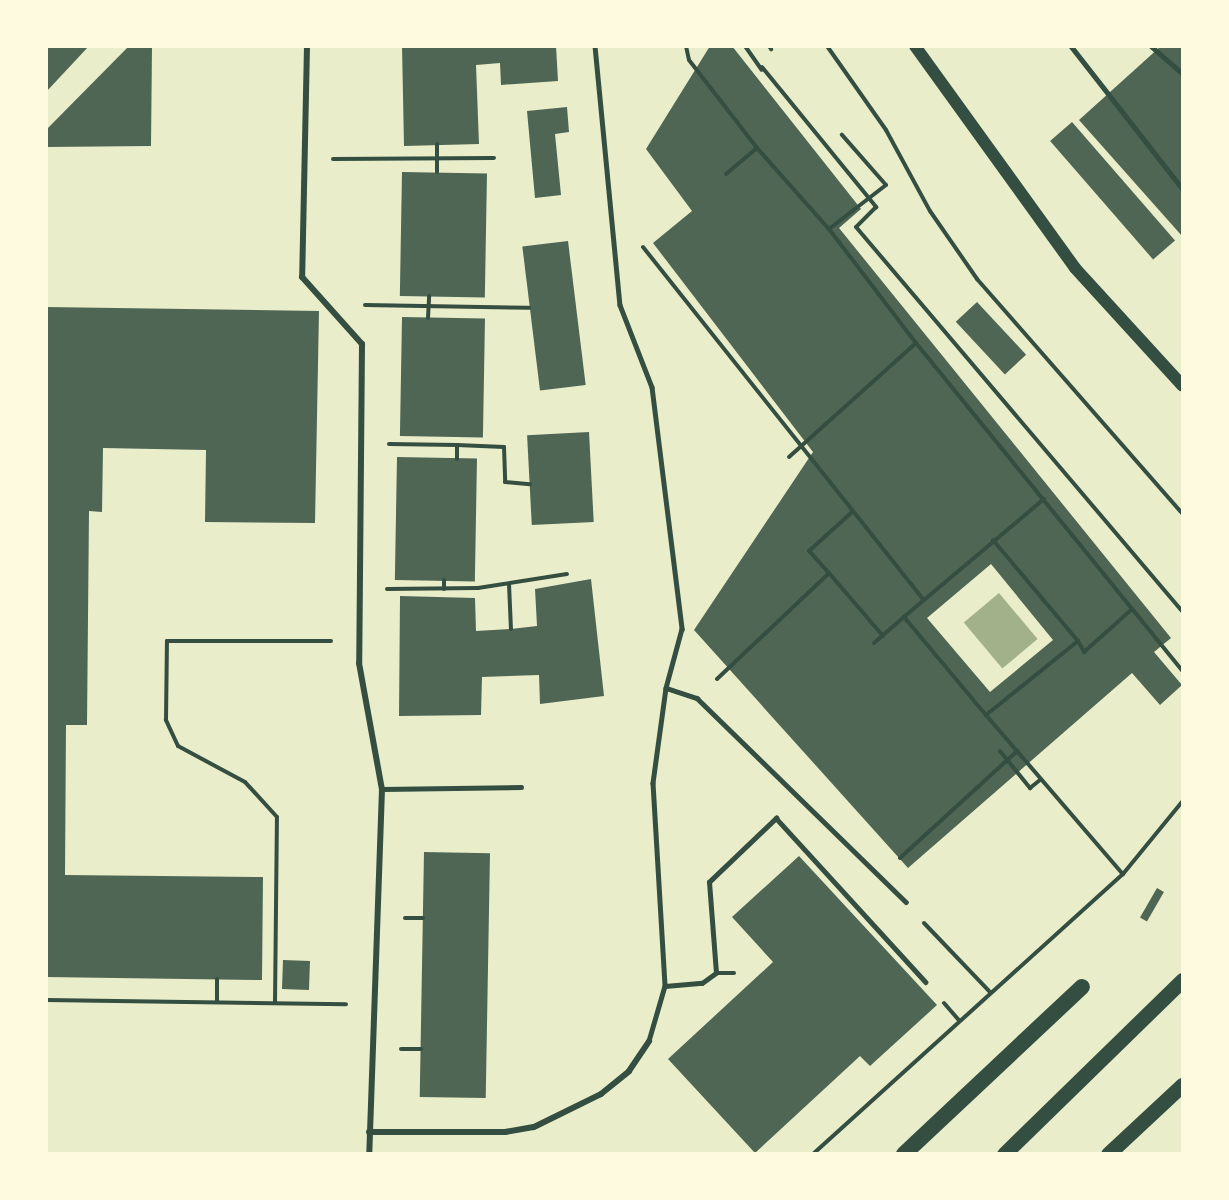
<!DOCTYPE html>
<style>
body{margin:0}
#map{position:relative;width:1229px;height:1200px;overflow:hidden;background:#e9edc9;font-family:Mulish,sans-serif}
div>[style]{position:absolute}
.water>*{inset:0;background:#a3b18a;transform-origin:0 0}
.building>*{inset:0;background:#4f6655;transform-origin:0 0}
.path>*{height:4px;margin:-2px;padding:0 2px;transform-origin:2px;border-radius:2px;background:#344e41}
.service>*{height:4.5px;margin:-2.25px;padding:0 2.25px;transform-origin:2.25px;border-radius:2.25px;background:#344e41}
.minor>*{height:6px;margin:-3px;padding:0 3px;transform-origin:3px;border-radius:3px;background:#344e41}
.secondary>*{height:12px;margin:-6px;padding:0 6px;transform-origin:6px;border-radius:6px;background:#344e41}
.primary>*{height:15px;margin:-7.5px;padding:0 7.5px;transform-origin:7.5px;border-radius:7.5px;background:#344e41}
.trunk>*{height:16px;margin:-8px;padding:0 8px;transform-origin:8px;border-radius:8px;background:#344e41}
span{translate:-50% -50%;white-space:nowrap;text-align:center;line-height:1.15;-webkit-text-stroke:4.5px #fefae0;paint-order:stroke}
.frame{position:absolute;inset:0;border:48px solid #fefae0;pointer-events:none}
</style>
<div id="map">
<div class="water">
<i style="left:999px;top:593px;width:60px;height:46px;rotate:50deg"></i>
</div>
<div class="building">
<i style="clip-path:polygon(46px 46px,89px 46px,46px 92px)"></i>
<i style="clip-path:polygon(129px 46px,152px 46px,151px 146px,46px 147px,46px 130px)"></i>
<i style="clip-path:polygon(402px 46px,556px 46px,558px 81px,501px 85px,500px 63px,476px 65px,479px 144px,404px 146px)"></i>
<i style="clip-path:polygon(evenodd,710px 46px,732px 46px,861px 209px,839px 228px,1171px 638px,1154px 652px,1182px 685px,1160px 705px,1132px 673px,908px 868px,694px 630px,813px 452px,653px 243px,692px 211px,646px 149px,710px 46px,991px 564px,1053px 640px,990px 692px,927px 618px,991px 564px)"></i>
<i style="clip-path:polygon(1161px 46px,1182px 46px,1182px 236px,1079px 120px)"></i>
<i style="clip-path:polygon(567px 107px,569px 132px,555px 134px,561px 195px,535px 198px,527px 111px)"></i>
<i style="left:1072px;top:122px;width:157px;height:29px;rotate:49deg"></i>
<i style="left:402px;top:172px;width:85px;height:124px;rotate:1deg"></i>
<i style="left:568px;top:241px;width:145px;height:46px;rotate:83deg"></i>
<i style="left:977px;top:302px;width:72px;height:29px;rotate:47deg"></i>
<i style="clip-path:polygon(46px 307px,319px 311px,315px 523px,205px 522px,206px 450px,103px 448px,102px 512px,89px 511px,87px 725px,66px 725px,65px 875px,263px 877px,262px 980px,46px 977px)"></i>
<i style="left:402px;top:317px;width:83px;height:119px;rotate:1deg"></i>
<i style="left:589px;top:432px;width:90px;height:62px;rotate:87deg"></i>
<i style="left:397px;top:457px;width:80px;height:123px;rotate:1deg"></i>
<i style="clip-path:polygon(591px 579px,604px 696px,540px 704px,539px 675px,482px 677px,481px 715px,399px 716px,400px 596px,475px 598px,476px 631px,511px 629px,537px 626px,535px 589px)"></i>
<i style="left:424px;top:852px;width:66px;height:245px;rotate:1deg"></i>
<i style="clip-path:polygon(799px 856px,937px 1005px,870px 1066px,860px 1056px,755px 1153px,668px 1059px,773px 962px,732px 917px)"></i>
<i style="left:1157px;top:888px;width:8px;height:34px;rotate:30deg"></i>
<i style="left:283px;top:960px;width:27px;height:29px;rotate:2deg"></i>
</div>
<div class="path">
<i style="left:686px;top:46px;width:14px;rotate:78deg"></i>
<i style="left:689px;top:60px;width:111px;rotate:52.3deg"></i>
<i style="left:757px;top:148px;width:108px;rotate:48.4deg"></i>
<i style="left:829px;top:229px;width:143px;rotate:52.7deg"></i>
<i style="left:916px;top:343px;width:422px;rotate:50.9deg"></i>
<i style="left:745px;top:46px;width:29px;rotate:55deg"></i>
<i style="left:769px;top:46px;width:4px;rotate:56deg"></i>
<i style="left:827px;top:46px;width:103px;rotate:54.9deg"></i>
<i style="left:886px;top:130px;width:92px;rotate:61.5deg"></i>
<i style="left:930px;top:211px;width:83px;rotate:55.3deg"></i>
<i style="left:977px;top:279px;width:311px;rotate:48.8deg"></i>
<i style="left:762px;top:67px;width:181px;rotate:50.8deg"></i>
<i style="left:876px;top:207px;width:28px;rotate:135deg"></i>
<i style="left:856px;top:227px;width:504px;rotate:49.67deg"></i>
<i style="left:333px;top:159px;width:161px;rotate:-0.4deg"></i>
<i style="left:437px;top:172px;width:28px;rotate:-90deg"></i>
<i style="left:726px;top:174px;width:40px;rotate:-40deg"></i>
<i style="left:829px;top:229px;width:72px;rotate:-37.7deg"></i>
<i style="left:886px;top:185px;width:67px;rotate:-131.3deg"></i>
<i style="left:643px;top:247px;width:451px;rotate:51.5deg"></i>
<i style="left:924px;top:600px;width:157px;rotate:-40.1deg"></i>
<i style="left:365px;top:305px;width:164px;rotate:1deg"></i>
<i style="left:428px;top:318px;width:22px;rotate:-87deg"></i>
<i style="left:389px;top:444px;width:68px;rotate:0.8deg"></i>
<i style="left:457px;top:445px;width:14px;rotate:90deg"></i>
<i style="left:457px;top:445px;width:47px;rotate:2.4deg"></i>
<i style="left:504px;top:447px;width:35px;rotate:88deg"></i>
<i style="left:505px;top:482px;width:25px;rotate:5deg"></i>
<i style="left:789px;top:457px;width:171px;rotate:-41.9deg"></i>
<i style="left:829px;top:573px;width:83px;rotate:49.4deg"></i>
<i style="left:509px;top:584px;width:45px;rotate:87.5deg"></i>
<i style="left:387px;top:589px;width:91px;rotate:-0.6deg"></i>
<i style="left:478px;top:588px;width:90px;rotate:-8.9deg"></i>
<i style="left:444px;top:589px;width:9px;rotate:-90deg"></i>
<i style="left:924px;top:600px;width:26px;rotate:140deg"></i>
<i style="left:904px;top:617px;width:128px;rotate:50.1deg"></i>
<i style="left:986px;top:715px;width:118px;rotate:-38.8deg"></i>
<i style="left:1078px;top:641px;width:132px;rotate:-130.1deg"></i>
<i style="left:1078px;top:641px;width:13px;rotate:61deg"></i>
<i style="left:1084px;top:652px;width:63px;rotate:-41.8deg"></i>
<i style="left:874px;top:643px;width:40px;rotate:-41deg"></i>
<i style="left:717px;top:679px;width:154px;rotate:-43.4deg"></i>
<i style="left:829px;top:573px;width:30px;rotate:-132deg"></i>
<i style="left:809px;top:551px;width:57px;rotate:-42.1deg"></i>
<i style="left:986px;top:715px;width:210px;rotate:49.3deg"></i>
<i style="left:1000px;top:751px;width:48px;rotate:51deg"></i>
<i style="left:1030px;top:788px;width:14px;rotate:-39deg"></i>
<i style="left:900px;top:858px;width:159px;rotate:-42.4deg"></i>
<i style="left:405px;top:918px;width:18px"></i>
<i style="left:924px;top:923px;width:95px;rotate:46.3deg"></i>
<i style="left:217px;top:979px;width:22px;rotate:90deg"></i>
<i style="left:46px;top:1000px;width:300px;rotate:0.8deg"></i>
<i style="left:275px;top:1003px;width:186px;rotate:-89.4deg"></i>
<i style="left:277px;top:817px;width:47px;rotate:-132.4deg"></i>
<i style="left:245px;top:782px;width:76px;rotate:-151.8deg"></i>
<i style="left:178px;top:746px;width:29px;rotate:-115deg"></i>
<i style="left:166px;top:720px;width:79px;rotate:-89.3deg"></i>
<i style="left:167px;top:641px;width:164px"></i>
<i style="left:944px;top:1003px;width:23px;rotate:49deg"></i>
<i style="left:401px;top:1049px;width:20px"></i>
<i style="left:813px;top:1154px;width:418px;rotate:-42.1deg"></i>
<i style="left:1123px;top:874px;width:93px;rotate:-50.7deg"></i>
</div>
<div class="service">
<i style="left:595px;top:46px;width:260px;rotate:84.5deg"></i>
<i style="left:620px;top:305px;width:88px;rotate:68.7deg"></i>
<i style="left:652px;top:387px;width:244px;rotate:82.9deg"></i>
<i style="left:682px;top:629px;width:61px;rotate:105.2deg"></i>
<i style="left:666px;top:688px;width:96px;rotate:97.8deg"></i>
<i style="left:653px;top:783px;width:203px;rotate:86.6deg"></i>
<i style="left:665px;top:986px;width:57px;rotate:106.2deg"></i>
<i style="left:1071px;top:46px;width:180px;rotate:52deg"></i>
<i style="left:1151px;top:46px;width:41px;rotate:41.1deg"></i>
<i style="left:666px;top:688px;width:33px;rotate:18deg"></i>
<i style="left:697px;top:698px;width:292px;rotate:44.3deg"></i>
<i style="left:382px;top:789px;width:139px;rotate:-0.8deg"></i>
<i style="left:716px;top:973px;width:18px"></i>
<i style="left:665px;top:986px;width:37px;rotate:-5deg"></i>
<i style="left:702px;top:983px;width:17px;rotate:-36deg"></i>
<i style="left:716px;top:973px;width:91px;rotate:-94.4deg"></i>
<i style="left:709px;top:882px;width:93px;rotate:-43.7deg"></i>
<i style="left:776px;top:818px;width:222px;rotate:47.6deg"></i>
</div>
<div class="minor">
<i style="left:307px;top:46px;width:231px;rotate:91.2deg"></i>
<i style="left:302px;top:277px;width:90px;rotate:48.2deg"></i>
<i style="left:362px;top:344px;width:319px;rotate:90.5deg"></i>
<i style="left:359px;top:663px;width:128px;rotate:79.7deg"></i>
<i style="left:382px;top:789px;width:365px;rotate:92deg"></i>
<i style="left:369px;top:1132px;width:136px"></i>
<i style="left:505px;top:1132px;width:29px;rotate:-10deg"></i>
<i style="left:534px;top:1127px;width:75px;rotate:-26.2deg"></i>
<i style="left:601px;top:1094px;width:36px;rotate:-39deg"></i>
<i style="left:629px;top:1071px;width:36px;rotate:-56deg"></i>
</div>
<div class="secondary">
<i style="left:915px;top:46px;width:274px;rotate:54.2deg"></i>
<i style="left:1075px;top:268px;width:159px;rotate:47.6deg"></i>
</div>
<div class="primary">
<i style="left:1004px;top:1154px;width:249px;rotate:-44.3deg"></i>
<i style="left:1108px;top:1154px;width:101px;rotate:-43deg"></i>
</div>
<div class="trunk">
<i style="left:904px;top:1154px;width:244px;rotate:-43.2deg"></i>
</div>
<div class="frame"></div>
</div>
